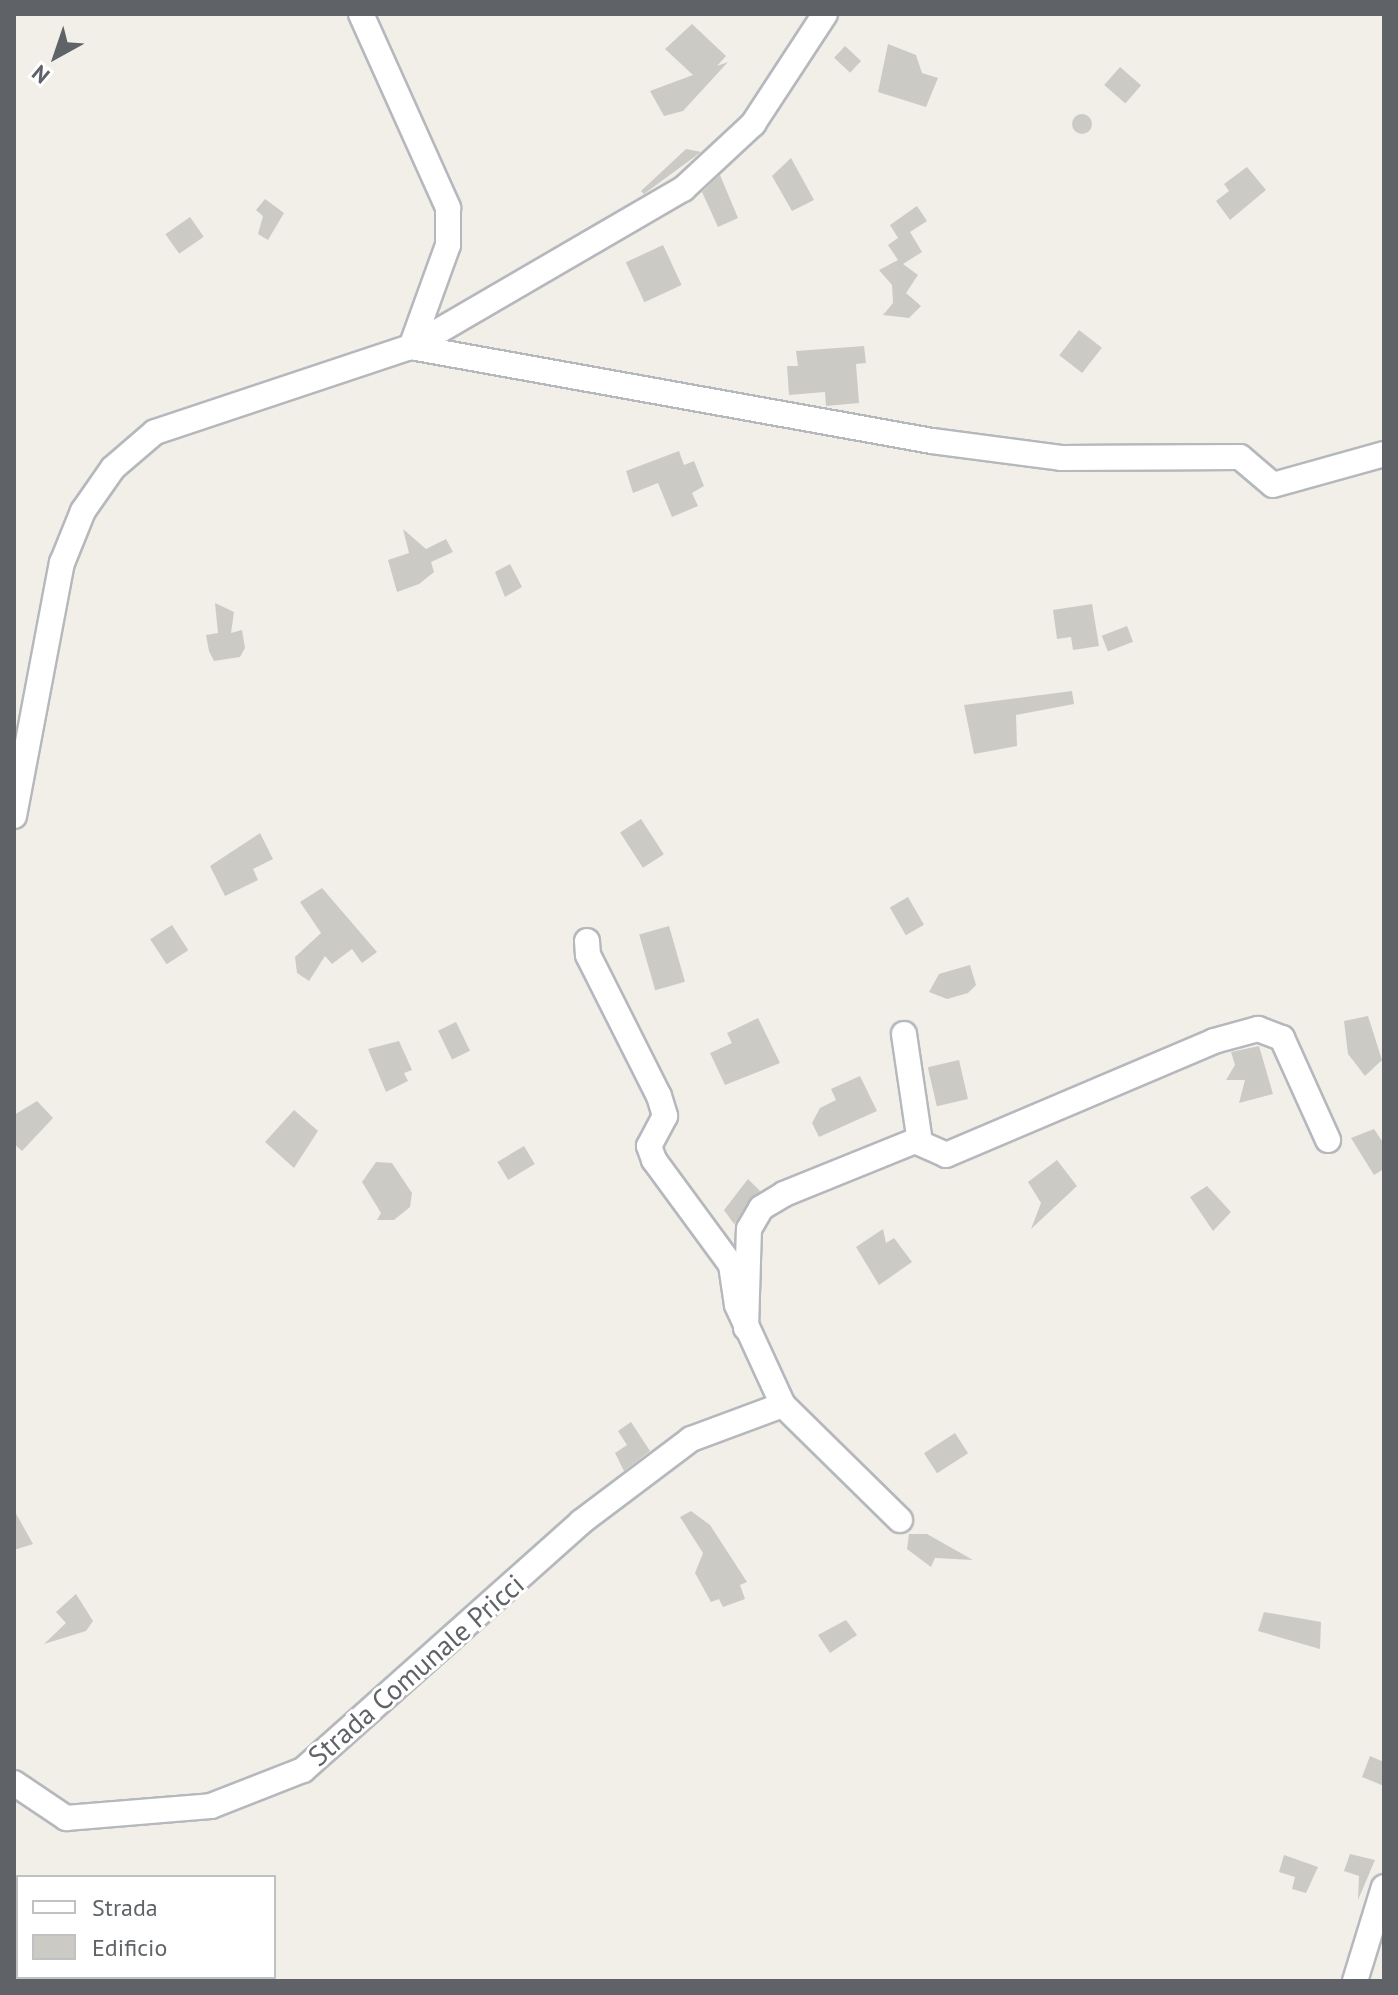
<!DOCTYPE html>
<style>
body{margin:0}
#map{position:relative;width:1398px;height:1995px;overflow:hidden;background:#f1efe8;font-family:"PT Sans",sans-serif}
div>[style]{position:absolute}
.building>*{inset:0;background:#cccac5;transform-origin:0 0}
.round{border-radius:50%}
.roads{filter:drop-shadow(2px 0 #b5b8bc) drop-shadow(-2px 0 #b5b8bc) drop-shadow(0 2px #b5b8bc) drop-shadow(0 -2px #b5b8bc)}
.minor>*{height:24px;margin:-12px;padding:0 12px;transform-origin:12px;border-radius:12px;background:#fff}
span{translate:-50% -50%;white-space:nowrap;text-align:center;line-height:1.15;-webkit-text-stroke:6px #fff;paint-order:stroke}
.street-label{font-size:28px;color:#5f6368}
.frame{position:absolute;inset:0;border:16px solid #5f6368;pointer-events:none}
.legend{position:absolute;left:16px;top:1875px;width:260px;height:104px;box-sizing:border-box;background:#fff;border:2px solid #bfc1c3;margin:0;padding:10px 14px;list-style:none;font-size:24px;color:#5f6368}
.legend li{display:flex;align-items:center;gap:16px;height:40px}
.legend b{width:40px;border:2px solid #bfc1c3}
.north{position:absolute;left:16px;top:16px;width:80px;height:80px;-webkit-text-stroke:6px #fff;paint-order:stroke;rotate:220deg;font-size:22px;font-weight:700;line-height:32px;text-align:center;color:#5f6368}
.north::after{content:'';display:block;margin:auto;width:28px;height:36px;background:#5f6368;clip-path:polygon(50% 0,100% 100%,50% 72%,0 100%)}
</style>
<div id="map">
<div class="building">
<i style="clip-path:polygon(692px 24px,726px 56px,717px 66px,728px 62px,683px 111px,664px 116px,650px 91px,693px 75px,665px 49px)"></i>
<i style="clip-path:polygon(888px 44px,916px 55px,922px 73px,938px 78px,926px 107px,878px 92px)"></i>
<i style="left:845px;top:46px;width:22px;height:16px;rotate:43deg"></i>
<i style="left:1120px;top:67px;width:28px;height:24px;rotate:41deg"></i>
<i class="round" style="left:1072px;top:114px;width:20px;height:20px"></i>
<i style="clip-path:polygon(686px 149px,701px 152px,644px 194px,641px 191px)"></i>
<i style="clip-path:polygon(791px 158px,814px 200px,792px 211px,772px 176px)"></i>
<i style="clip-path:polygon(1247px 167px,1266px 190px,1230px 220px,1216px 201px,1229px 191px,1224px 184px)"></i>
<i style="clip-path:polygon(720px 175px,738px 218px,718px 227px,702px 192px)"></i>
<i style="clip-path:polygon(265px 199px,284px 213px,268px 240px,258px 234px,263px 216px,256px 210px)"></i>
<i style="clip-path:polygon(917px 206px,927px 221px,910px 232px,922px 252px,903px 264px,918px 275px,906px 293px,921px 306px,909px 318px,883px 315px,893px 303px,892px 285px,879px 270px,898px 260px,888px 245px,898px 238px,890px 225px)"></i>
<i style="left:190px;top:217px;width:24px;height:30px;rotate:55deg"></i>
<i style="left:663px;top:245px;width:44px;height:41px;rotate:65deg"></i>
<i style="left:1079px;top:330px;width:29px;height:32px;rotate:38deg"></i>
<i style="clip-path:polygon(864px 346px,866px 363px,856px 364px,859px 403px,826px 406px,825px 392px,789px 395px,787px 366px,798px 366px,796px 351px)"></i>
<i style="clip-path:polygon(679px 451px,684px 465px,694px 461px,704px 486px,692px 493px,698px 506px,672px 517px,658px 483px,633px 493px,626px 471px)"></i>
<i style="clip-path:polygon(403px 529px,426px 549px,446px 539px,453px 552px,431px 562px,434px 572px,419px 584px,397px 592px,388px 560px,409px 553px)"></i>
<i style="clip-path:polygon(510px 564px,522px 587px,505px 597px,495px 572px)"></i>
<i style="clip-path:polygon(215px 603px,234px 612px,231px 633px,242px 630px,245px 648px,240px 657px,214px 661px,209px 651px,206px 635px,218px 633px)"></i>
<i style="clip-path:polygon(1092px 604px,1099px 646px,1073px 650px,1071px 637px,1057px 639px,1053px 610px)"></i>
<i style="left:1127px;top:626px;width:17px;height:27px;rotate:69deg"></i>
<i style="clip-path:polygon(1072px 691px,1074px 704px,1016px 715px,1017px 746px,974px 754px,964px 705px)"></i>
<i style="left:641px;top:819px;width:42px;height:25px;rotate:57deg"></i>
<i style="clip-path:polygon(260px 833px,273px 859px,253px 869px,258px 880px,225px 896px,210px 866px)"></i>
<i style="clip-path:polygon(322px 888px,377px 952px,362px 963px,352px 949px,332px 964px,325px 956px,309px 981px,297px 973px,295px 957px,321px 933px,300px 902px)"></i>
<i style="left:908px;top:897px;width:32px;height:21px;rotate:60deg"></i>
<i style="left:172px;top:925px;width:30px;height:26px;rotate:57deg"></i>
<i style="left:669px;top:926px;width:58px;height:31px;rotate:74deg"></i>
<i style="clip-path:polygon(970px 965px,976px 985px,968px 993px,947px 999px,929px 992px,939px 974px)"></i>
<i style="clip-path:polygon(1368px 1016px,1382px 1060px,1365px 1076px,1348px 1054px,1344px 1021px)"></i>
<i style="clip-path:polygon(758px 1018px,780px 1063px,725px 1085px,710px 1053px,732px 1043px,727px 1033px)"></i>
<i style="left:456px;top:1022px;width:32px;height:20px;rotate:64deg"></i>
<i style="clip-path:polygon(399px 1041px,412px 1070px,404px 1073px,408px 1081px,386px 1092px,368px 1049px)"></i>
<i style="clip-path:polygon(1259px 1046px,1273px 1094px,1239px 1103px,1245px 1080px,1226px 1080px,1235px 1065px,1231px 1052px)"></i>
<i style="left:959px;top:1060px;width:40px;height:32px;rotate:77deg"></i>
<i style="clip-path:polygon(860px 1076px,877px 1111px,819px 1137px,812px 1123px,820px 1108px,836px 1100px,831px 1089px)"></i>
<i style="clip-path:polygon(37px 1101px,53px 1118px,22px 1151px,14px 1144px,14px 1115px)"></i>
<i style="clip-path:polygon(294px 1110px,318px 1131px,294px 1168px,265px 1142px)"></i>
<i style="clip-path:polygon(1374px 1129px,1384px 1144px,1384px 1169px,1374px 1175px,1351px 1138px)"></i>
<i style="left:524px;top:1146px;width:21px;height:31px;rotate:59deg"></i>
<i style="clip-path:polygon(1057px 1160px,1077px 1186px,1031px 1229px,1041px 1203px,1028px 1182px)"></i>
<i style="clip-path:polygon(376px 1162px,392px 1163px,412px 1193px,410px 1207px,394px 1220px,377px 1220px,381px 1213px,362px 1182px)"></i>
<i style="clip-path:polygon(748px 1179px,760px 1191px,734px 1224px,724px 1210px)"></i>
<i style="clip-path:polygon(1207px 1186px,1231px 1212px,1213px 1231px,1190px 1197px)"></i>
<i style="clip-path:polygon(883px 1229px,886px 1243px,894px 1238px,912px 1262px,879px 1285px,856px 1247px)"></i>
<i style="clip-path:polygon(631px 1422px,650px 1451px,624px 1471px,615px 1453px,627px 1445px,618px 1431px)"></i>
<i style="left:955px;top:1433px;width:24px;height:37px;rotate:57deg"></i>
<i style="clip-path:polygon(14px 1510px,33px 1544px,14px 1550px)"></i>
<i style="clip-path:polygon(691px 1511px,710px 1525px,747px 1582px,740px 1585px,745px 1599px,723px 1607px,719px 1599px,711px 1602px,695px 1573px,703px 1553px,680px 1517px)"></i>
<i style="clip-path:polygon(909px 1534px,927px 1534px,973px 1560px,935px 1558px,931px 1567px,907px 1549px)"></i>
<i style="clip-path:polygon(76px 1594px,93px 1621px,86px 1631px,44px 1644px,66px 1623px,56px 1612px)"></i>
<i style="clip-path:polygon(1264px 1612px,1321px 1622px,1320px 1649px,1258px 1631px)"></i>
<i style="clip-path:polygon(846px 1620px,857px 1635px,830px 1653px,818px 1635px)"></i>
<i style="clip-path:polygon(1370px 1756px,1384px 1762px,1384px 1786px,1362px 1777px)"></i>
<i style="clip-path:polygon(1350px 1854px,1375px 1860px,1358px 1900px,1359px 1876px,1344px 1871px)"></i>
<i style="clip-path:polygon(1284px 1855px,1318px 1867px,1306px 1893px,1292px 1889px,1295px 1877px,1279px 1872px)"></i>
</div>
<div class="roads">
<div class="minor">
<i style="left:361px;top:14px;width:213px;rotate:65.8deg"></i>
<i style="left:448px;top:208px;width:37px;rotate:90deg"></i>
<i style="left:448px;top:245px;width:109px;rotate:109.9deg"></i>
<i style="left:411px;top:347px;width:529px;rotate:10.23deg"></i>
<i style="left:932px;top:441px;width:130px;rotate:7.5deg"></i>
<i style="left:1061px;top:458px;width:179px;rotate:-0.3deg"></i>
<i style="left:1240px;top:457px;width:43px;rotate:40.3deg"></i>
<i style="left:1273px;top:485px;width:115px;rotate:-15.6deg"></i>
<i style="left:14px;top:816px;width:258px;rotate:-79.3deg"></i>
<i style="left:62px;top:563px;width:56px;rotate:-68deg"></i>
<i style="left:83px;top:511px;width:52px;rotate:-55.1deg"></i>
<i style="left:113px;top:468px;width:55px;rotate:-40.6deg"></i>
<i style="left:155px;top:432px;width:270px;rotate:-18.4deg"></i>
<i style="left:411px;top:347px;width:315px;rotate:-30.2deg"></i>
<i style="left:683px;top:189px;width:96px;rotate:-42.9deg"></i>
<i style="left:753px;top:124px;width:131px;rotate:-56.8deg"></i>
<i style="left:587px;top:941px;width:14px;rotate:86deg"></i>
<i style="left:588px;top:955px;width:158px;rotate:63.3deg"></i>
<i style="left:659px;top:1096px;width:21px;rotate:73deg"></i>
<i style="left:665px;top:1116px;width:34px;rotate:118deg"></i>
<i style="left:649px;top:1146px;width:15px;rotate:70deg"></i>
<i style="left:654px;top:1160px;width:130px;rotate:53.7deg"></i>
<i style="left:731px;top:1265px;width:40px;rotate:81.5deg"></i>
<i style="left:737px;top:1305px;width:110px;rotate:65.3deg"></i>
<i style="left:783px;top:1405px;width:164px;rotate:44.5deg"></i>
<i style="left:904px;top:1034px;width:110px;rotate:81.6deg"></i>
<i style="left:746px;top:1328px;width:99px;rotate:-88.3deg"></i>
<i style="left:749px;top:1229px;width:24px;rotate:-60deg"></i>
<i style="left:761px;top:1208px;width:27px;rotate:-31deg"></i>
<i style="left:784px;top:1194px;width:141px;rotate:-22deg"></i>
<i style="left:915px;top:1141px;width:34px;rotate:24deg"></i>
<i style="left:946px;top:1155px;width:291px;rotate:-23deg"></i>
<i style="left:1214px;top:1041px;width:46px;rotate:-15.3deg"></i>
<i style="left:1258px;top:1029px;width:26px;rotate:21deg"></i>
<i style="left:1282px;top:1038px;width:112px;rotate:65.7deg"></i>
<i style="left:14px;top:1783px;width:63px;rotate:33.9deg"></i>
<i style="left:66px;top:1818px;width:145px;rotate:-4.7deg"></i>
<i style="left:211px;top:1806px;width:99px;rotate:-21.4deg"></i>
<i style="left:303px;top:1770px;width:373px;rotate:-41.7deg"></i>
<i style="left:581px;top:1522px;width:138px;rotate:-37deg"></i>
<i style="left:691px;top:1439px;width:98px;rotate:-20.3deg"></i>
<i style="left:1355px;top:1981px;width:98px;rotate:-72.9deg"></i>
</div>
</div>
<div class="street-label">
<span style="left:416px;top:1670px;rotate:-41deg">Strada Comunale Pricci</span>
</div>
<div class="frame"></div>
<ul class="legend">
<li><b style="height:10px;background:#fff"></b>Strada</li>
<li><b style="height:22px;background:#cccac5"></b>Edificio</li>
</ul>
<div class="north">N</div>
</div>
